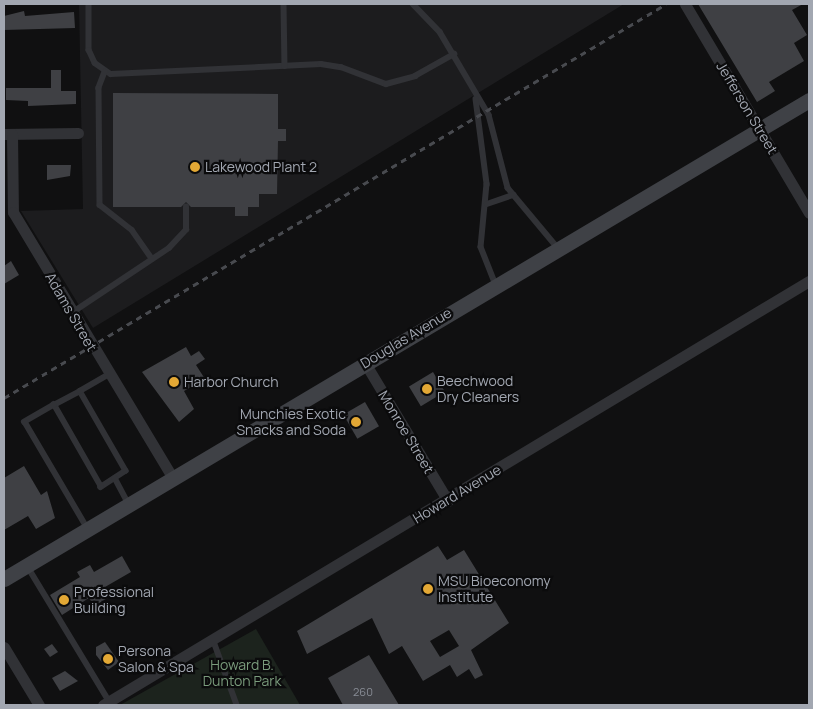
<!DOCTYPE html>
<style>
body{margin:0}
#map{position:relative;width:813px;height:709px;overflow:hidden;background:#101011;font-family:Manrope,sans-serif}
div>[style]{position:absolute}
.built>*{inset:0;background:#1c1c1e}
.green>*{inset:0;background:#1c231d}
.building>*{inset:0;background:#3f4044;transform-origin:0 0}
.lane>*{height:5.5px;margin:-2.75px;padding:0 2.75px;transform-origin:2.75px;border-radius:2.75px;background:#313236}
.street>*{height:11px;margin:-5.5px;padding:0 5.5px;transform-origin:5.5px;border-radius:5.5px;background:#313236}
.secondary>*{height:15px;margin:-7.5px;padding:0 7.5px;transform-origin:7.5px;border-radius:7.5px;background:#3f4146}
.rail>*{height:3px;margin-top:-1.5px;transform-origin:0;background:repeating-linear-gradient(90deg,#484a4f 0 6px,transparent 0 11px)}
.dots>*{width:14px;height:14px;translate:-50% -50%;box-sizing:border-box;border:2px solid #0b0b0c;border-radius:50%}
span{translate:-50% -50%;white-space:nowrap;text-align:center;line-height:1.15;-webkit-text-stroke:4.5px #0b0b0c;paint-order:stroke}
.number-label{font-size:11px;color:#898d96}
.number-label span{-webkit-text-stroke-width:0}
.street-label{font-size:14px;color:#a2a7b1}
.poi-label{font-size:14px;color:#a2a7b1}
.left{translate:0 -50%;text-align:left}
.right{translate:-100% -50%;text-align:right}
.park-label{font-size:14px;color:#7a9b7c}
.frame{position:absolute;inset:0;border:5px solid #a2a7b1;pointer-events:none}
</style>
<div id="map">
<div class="built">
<i style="clip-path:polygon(79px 4px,624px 4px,93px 328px,21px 211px,83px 209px)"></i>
</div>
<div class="green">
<i style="clip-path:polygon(256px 629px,300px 705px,120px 705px)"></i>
</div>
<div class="building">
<i style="clip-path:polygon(698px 4px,803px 4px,792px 10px,807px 35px,794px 43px,804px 61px,769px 82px,775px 91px,757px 102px)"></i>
<i style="clip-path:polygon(24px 11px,25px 16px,74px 12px,75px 28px,4px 30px,4px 16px)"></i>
<i style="clip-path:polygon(51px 70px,61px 70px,61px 91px,76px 91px,76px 104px,28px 106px,28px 101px,6px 100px,6px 88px,51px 88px)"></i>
<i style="clip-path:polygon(113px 93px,278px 94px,278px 129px,286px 129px,286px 141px,278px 141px,277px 194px,259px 194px,259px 207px,248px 207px,248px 216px,235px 216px,235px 207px,191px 207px,186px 202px,181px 207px,113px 207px)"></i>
<i style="clip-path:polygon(47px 165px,71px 165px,70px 176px,47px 180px)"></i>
<i style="clip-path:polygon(11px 261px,19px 275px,4px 284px,4px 266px)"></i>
<i style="clip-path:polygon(186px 347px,191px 356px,199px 351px,205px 359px,196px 365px,205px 379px,184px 391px,194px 409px,179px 422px,142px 372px)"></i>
<i style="left:433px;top:372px;width:23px;height:28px;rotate:59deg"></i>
<i style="left:365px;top:402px;width:28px;height:25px;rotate:60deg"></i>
<i style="clip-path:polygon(24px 466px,41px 495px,47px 491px,55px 518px,36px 529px,28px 516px,4px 530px,4px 478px)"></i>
<i style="clip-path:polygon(evenodd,438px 546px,447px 560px,464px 550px,509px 623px,471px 650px,483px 675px,475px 679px,469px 669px,457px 677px,450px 665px,423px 681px,402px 646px,389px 654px,372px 618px,307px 654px,297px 631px,438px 546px,449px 630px,459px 646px,440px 657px,430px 641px,449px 630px)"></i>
<i style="clip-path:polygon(122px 556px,131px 572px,105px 587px,111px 596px,94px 606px,89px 598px,62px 615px,50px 595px,80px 577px,77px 572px,90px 565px,94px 572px)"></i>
<i style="clip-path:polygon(105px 642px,119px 662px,108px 670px,96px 655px,96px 647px)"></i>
<i style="clip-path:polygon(52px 644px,58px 652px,50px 657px,44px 649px)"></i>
<i style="clip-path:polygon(369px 655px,399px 705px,343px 705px,328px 678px)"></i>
<i style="clip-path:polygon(65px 671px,78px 681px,60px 691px,52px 678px)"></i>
</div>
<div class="lane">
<i style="left:89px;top:4px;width:46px;rotate:90deg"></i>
<i style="left:89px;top:50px;width:14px;rotate:65deg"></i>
<i style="left:95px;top:63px;width:19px;rotate:35deg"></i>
<i style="left:111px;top:74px;width:210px;rotate:-2.7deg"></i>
<i style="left:321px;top:64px;width:20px;rotate:9deg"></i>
<i style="left:341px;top:67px;width:48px;rotate:20.7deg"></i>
<i style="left:386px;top:84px;width:30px;rotate:-15deg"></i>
<i style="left:415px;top:76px;width:45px;rotate:-29.4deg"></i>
<i style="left:284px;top:4px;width:62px;rotate:89.1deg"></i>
<i style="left:413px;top:4px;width:39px;rotate:46deg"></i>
<i style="left:440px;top:32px;width:96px;rotate:59.4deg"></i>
<i style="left:489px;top:115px;width:75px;rotate:75.4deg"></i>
<i style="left:508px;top:188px;width:78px;rotate:50.2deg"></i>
<i style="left:105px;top:72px;width:17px;rotate:111deg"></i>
<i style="left:99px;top:88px;width:117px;rotate:89.5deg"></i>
<i style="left:100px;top:205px;width:41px;rotate:38deg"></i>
<i style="left:132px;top:230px;width:35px;rotate:55deg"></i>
<i style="left:476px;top:99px;width:86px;rotate:82.6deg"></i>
<i style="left:487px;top:184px;width:63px;rotate:95.4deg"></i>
<i style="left:481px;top:247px;width:41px;rotate:68.5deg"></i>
<i style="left:487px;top:204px;width:28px;rotate:-19deg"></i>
<i style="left:73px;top:312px;width:115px;rotate:-33.7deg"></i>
<i style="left:169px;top:248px;width:25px;rotate:-47deg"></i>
<i style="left:186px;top:230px;width:23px;rotate:-90deg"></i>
<i style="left:80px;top:391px;width:92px;rotate:60.1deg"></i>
<i style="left:126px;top:471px;width:30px;rotate:147deg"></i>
<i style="left:101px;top:487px;width:95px;rotate:-119.8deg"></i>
<i style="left:54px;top:405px;width:30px;rotate:-28deg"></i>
<i style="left:80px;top:391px;width:34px;rotate:-30deg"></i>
<i style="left:54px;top:405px;width:34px;rotate:150deg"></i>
<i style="left:25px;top:422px;width:124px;rotate:59.5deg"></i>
<i style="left:115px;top:478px;width:30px;rotate:62deg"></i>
<i style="left:28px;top:567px;width:157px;rotate:58.8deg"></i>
<i style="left:213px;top:639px;width:70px;rotate:70deg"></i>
</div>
<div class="street">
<i style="left:685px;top:4px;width:243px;rotate:59.3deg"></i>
<i style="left:4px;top:134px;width:74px;rotate:-0.8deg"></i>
<i style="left:12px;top:134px;width:78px;rotate:89.3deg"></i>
<i style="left:13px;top:212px;width:310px;rotate:59deg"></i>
<i style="left:365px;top:363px;width:161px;rotate:59deg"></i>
<i style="left:4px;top:647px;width:68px;rotate:58.9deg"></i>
<i style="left:103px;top:705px;width:824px;rotate:-30.99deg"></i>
</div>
<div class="secondary">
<i style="left:4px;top:579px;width:937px;rotate:-30.75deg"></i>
</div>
<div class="rail">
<i style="left:4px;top:398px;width:770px;rotate:-30.76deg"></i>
</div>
<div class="dots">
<i style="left:195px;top:167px;background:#e3a835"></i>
<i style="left:174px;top:382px;background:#e3a835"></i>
<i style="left:427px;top:389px;background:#e3a835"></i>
<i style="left:356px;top:422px;background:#e3a835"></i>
<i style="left:428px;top:589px;background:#e3a835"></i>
<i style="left:64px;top:600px;background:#e3a835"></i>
<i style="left:108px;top:659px;background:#e3a835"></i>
</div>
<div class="number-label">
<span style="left:363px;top:692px">260</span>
</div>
<div class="street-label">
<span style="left:747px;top:108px;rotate:59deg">Jefferson Street</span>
<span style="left:71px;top:312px;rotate:60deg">Adams Street</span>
<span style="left:406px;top:338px;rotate:-31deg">Douglas Avenue</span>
<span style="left:406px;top:432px;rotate:59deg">Monroe Street</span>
<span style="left:457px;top:494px;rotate:-31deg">Howard Avenue</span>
</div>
<div class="poi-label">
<span class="left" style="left:205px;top:167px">Lakewood Plant 2</span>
<span class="left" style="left:437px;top:389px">Beechwood<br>Dry Cleaners</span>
<span class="left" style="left:184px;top:382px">Harbor Church</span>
<span class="right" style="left:346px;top:422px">Munchies Exotic<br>Snacks and Soda</span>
<span class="left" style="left:438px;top:589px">MSU Bioeconomy<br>Institute</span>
<span class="left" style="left:74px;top:600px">Professional<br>Building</span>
<span class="left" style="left:118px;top:659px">Persona<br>Salon &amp; Spa</span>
</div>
<div class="park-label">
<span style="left:242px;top:673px">Howard B.<br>Dunton Park</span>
</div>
<div class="frame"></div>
</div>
